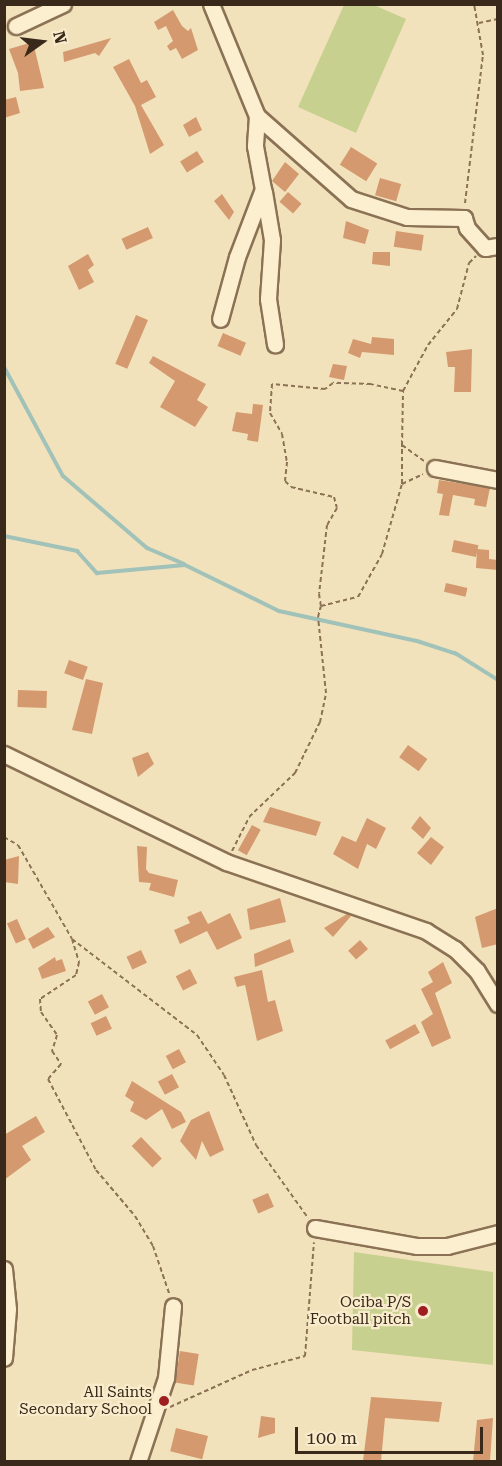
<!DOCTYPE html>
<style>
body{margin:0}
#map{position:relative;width:502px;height:1466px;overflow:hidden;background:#f2e2bc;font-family:"Roboto Serif",serif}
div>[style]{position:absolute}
.green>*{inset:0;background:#c8d08f}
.stream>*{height:4px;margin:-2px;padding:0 2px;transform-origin:2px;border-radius:2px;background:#a1c2b9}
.building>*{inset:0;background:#d4996e;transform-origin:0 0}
.path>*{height:2px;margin-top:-1px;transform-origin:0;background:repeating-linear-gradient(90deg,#8b7254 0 4.5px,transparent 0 7.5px)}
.roads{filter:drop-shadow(2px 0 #8b7254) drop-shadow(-2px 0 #8b7254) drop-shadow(0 2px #8b7254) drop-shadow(0 -2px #8b7254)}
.minor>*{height:15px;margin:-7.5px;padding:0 7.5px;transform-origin:7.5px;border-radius:7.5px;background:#fcefd0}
.dots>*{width:16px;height:16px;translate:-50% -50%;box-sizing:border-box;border:3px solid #f8eccc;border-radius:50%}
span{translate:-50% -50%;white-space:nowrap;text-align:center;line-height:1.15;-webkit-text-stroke:4.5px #f8eccc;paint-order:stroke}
.poi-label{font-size:15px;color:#39291a}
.right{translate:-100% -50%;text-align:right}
.frame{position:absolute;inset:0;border:6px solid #39291a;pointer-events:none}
.north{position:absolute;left:12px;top:12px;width:60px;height:60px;-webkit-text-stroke:4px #f8eccc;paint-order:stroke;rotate:76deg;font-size:16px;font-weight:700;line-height:24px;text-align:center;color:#39291a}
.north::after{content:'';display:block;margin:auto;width:21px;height:27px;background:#39291a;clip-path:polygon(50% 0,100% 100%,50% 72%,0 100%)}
.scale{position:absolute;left:295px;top:1427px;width:188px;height:27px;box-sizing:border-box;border:3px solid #39291a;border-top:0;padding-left:8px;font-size:18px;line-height:21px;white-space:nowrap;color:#39291a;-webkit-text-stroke:4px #f8eccc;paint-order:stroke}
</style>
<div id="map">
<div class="green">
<i style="clip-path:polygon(344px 5px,374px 5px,406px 19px,356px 133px,298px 107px)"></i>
<i style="clip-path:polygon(354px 1252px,493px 1272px,493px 1365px,352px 1350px)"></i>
</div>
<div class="stream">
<i style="left:4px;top:367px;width:124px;rotate:61.6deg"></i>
<i style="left:63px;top:476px;width:111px;rotate:40.6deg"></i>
<i style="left:147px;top:548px;width:40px;rotate:23.4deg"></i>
<i style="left:4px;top:536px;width:75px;rotate:11.6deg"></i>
<i style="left:77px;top:551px;width:30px;rotate:48deg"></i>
<i style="left:97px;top:573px;width:88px;rotate:-5.2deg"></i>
<i style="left:185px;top:565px;width:105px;rotate:26.1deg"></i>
<i style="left:279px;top:611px;width:141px;rotate:12.3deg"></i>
<i style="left:417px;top:641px;width:40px;rotate:18deg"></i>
<i style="left:455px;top:653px;width:51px;rotate:32.1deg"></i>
</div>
<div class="building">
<i style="clip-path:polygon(173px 10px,182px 26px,188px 31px,191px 28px,198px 50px,182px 59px,176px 48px,170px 51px,167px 46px,173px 41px,166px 26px,158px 30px,154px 22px)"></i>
<i style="clip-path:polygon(111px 38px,99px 56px,95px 53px,64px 62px,63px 52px)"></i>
<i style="clip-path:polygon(33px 42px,44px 88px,20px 91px,18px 73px,9px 49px)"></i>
<i style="clip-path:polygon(129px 59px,141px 83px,147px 80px,156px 97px,141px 105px,164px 145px,150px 154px,135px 106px,113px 67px)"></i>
<i style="clip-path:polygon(16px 97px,20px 113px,4px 118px,4px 100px)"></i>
<i style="clip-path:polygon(196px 117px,202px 130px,189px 137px,183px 125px)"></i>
<i style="left:351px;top:147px;width:31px;height:21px;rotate:32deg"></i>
<i style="left:197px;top:151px;width:13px;height:20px;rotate:58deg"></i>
<i style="clip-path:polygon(285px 162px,299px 174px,285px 192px,272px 181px)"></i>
<i style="left:380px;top:178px;width:22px;height:18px;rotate:16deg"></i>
<i style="left:288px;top:192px;width:18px;height:13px;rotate:41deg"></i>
<i style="clip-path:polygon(222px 194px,234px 212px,229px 220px,214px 201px)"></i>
<i style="clip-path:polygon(346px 221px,369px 230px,365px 244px,343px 238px)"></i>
<i style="left:148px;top:227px;width:12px;height:29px;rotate:66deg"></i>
<i style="left:396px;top:231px;width:28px;height:16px;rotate:8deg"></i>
<i style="clip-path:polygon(373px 252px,390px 252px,390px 266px,372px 264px)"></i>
<i style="clip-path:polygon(88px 254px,94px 265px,88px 270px,94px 282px,79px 290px,68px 266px)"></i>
<i style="left:136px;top:315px;width:13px;height:53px;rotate:23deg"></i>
<i style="left:223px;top:333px;width:25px;height:14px;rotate:23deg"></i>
<i style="clip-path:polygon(372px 337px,394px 339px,394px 355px,362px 352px,360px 358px,348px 353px,353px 339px,371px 344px)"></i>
<i style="clip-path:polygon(472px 349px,471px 392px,454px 392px,455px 367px,448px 367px,446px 352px)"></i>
<i style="clip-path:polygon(153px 356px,206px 384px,197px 400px,208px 407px,195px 427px,160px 407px,175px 381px,149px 363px)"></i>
<i style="clip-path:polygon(333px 364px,347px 366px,344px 380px,329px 377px)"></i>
<i style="clip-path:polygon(253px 404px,263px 405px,258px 442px,247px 440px,248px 434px,232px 431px,236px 412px,252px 414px)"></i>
<i style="clip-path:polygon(439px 480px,490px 488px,486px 507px,474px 505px,475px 499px,453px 495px,449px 516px,439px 515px,443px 494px,437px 493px)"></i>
<i style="left:454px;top:540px;width:25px;height:12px;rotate:12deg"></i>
<i style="clip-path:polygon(477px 549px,489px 550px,489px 559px,498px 560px,498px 570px,476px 568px)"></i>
<i style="left:446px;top:583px;width:22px;height:9px;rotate:13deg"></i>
<i style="left:69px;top:660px;width:20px;height:14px;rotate:20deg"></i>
<i style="clip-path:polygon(86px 679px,103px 683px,92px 734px,72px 730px)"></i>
<i style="left:18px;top:690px;width:29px;height:17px;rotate:2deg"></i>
<i style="left:408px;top:745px;width:24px;height:15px;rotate:36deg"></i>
<i style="clip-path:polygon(148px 752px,154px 764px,138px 777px,132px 758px)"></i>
<i style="clip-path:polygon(270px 807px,321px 822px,316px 836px,263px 822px)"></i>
<i style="clip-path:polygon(420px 816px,431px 828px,423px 839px,411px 828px)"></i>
<i style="clip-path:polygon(367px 818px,386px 828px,376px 849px,367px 844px,358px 869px,333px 854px,342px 836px,356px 842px)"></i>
<i style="left:252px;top:825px;width:10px;height:29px;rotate:29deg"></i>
<i style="clip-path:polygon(431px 837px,444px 847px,431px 865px,417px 853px)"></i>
<i style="clip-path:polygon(137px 846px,147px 847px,146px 869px,149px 873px,178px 880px,174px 897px,149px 890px,151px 883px,139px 882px)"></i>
<i style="clip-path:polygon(19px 856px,18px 884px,4px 882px,4px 860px)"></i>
<i style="clip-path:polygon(280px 898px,286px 922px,250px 930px,247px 909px)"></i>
<i style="clip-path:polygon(498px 908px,498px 944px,482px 948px,475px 917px)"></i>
<i style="clip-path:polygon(201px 911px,208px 924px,230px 913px,242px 938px,217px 950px,207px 931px,180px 944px,174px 930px,190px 923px,187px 917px)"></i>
<i style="clip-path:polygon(347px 914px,351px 916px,333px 937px,324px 928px)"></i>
<i style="left:17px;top:919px;width:22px;height:11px;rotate:66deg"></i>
<i style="clip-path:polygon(48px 927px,55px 937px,33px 949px,28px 939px)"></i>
<i style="clip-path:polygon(290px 939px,294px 952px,255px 967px,254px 954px)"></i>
<i style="left:360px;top:940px;width:12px;height:16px;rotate:48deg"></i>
<i style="left:141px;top:950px;width:14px;height:16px;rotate:65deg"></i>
<i style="clip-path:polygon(55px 957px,56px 961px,62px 959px,66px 971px,42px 979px,38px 968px)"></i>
<i style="clip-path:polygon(443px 962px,452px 983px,435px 993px,451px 1038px,432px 1047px,421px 1022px,433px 1014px,421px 989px,433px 982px,428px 972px)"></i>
<i style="left:190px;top:969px;width:16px;height:16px;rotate:63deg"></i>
<i style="clip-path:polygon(262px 970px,268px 1002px,275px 1000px,283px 1031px,257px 1041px,245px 985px,237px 987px,234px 977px)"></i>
<i style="left:102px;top:994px;width:15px;height:16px;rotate:62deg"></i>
<i style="left:106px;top:1016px;width:14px;height:17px;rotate:65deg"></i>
<i style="left:415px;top:1024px;width:10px;height:34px;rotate:61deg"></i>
<i style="left:179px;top:1049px;width:15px;height:15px;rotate:62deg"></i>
<i style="left:172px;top:1074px;width:15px;height:16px;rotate:62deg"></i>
<i style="clip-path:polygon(132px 1081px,181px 1112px,186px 1122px,172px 1129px,162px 1109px,146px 1120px,130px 1111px,134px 1102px,125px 1096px)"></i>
<i style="clip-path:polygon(209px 1111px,224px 1150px,210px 1157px,202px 1141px,196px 1160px,180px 1141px,191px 1120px)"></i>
<i style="clip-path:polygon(36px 1116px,45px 1132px,22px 1146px,31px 1160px,4px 1180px,4px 1135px)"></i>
<i style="left:141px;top:1137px;width:30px;height:13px;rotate:46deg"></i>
<i style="left:268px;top:1193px;width:15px;height:17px;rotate:67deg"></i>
<i style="left:180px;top:1351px;width:19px;height:32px;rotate:9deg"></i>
<i style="clip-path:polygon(371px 1397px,442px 1402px,439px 1422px,385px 1418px,381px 1461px,363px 1461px)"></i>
<i style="clip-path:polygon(261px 1416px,275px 1418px,275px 1433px,258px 1438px)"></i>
<i style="clip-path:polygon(493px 1418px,490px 1461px,473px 1461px,477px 1420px)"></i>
<i style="left:176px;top:1428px;width:33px;height:24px;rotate:14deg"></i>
</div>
<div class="path">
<i style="left:479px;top:23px;width:19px;rotate:-12deg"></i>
<i style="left:465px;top:203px;width:149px;rotate:-83.1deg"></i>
<i style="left:483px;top:55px;width:52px;rotate:-100deg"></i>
<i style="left:403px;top:391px;width:33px;rotate:-168deg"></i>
<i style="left:371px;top:384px;width:38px;rotate:-178deg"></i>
<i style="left:333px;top:383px;width:10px;rotate:143deg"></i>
<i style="left:325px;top:389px;width:53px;rotate:-174.6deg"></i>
<i style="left:272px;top:384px;width:29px;rotate:94deg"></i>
<i style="left:270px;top:413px;width:24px;rotate:60deg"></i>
<i style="left:282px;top:434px;width:28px;rotate:80deg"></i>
<i style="left:287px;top:462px;width:19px;rotate:96deg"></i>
<i style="left:285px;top:481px;width:8px;rotate:45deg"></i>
<i style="left:291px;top:487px;width:44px;rotate:13.1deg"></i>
<i style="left:334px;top:497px;width:11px;rotate:75deg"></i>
<i style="left:337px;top:508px;width:20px;rotate:120deg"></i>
<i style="left:327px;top:525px;width:69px;rotate:96.6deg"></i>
<i style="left:319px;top:594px;width:12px;rotate:81deg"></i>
<i style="left:321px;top:606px;width:38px;rotate:-14deg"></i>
<i style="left:358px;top:597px;width:49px;rotate:-60.8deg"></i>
<i style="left:382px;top:554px;width:73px;rotate:-74.1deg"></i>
<i style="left:402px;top:484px;width:23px;rotate:-25deg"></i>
<i style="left:424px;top:461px;width:27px;rotate:-144deg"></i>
<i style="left:402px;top:445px;width:54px;rotate:-88.9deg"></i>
<i style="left:403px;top:391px;width:52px;rotate:-61.5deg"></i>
<i style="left:428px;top:345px;width:46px;rotate:-51.1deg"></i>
<i style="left:457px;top:309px;width:48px;rotate:-75.4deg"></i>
<i style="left:469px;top:263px;width:10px;rotate:-45deg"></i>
<i style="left:402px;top:484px;width:39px;rotate:-90deg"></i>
<i style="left:4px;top:837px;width:16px;rotate:30deg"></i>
<i style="left:18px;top:845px;width:108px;rotate:60.1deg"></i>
<i style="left:72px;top:939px;width:24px;rotate:73deg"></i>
<i style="left:79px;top:962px;width:13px;rotate:103deg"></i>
<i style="left:76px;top:975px;width:43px;rotate:146.3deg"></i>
<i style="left:40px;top:999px;width:13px;rotate:86deg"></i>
<i style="left:41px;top:1012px;width:28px;rotate:55deg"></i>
<i style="left:57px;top:1035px;width:17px;rotate:107deg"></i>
<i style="left:52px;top:1051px;width:16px;rotate:55deg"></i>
<i style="left:61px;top:1064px;width:20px;rotate:131deg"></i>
<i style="left:48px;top:1079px;width:103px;rotate:62.2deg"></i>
<i style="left:96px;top:1170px;width:60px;rotate:49.7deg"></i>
<i style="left:135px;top:1216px;width:35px;rotate:59deg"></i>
<i style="left:153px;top:1246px;width:50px;rotate:71.2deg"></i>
<i style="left:232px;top:851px;width:38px;rotate:-63deg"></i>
<i style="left:249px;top:817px;width:64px;rotate:-43.7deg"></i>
<i style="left:295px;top:773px;width:57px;rotate:-63.9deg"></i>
<i style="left:320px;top:722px;width:30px;rotate:-78deg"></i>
<i style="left:326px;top:693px;width:76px;rotate:-96deg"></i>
<i style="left:318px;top:617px;width:11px;rotate:-75deg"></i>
<i style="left:72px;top:939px;width:158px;rotate:37.5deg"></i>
<i style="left:197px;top:1035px;width:48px;rotate:56deg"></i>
<i style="left:224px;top:1075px;width:77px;rotate:65.4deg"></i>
<i style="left:256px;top:1145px;width:90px;rotate:54.5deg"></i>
<i style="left:170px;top:1407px;width:90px;rotate:-24.3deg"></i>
<i style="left:252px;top:1370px;width:55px;rotate:-14.8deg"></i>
<i style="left:305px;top:1356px;width:114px;rotate:-85.5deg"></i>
</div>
<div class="roads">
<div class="minor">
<i style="left:211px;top:4px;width:121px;rotate:67.7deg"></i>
<i style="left:257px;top:116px;width:30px;rotate:94deg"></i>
<i style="left:255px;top:146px;width:44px;rotate:79.5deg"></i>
<i style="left:263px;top:189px;width:73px;rotate:110.9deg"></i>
<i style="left:237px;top:257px;width:64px;rotate:105.3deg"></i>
<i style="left:16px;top:26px;width:52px;rotate:-25.1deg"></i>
<i style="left:257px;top:116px;width:125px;rotate:41.4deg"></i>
<i style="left:351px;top:199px;width:59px;rotate:17.8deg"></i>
<i style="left:407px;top:217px;width:57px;rotate:1deg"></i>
<i style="left:464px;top:218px;width:10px;rotate:73deg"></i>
<i style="left:467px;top:228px;width:27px;rotate:48deg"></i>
<i style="left:485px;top:248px;width:13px;rotate:-9deg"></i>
<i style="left:264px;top:192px;width:49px;rotate:80.5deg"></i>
<i style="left:272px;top:240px;width:59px;rotate:93.9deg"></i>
<i style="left:268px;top:299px;width:46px;rotate:81.2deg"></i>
<i style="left:435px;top:468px;width:64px;rotate:10.8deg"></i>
<i style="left:4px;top:754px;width:247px;rotate:25.9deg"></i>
<i style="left:226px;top:862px;width:212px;rotate:19deg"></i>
<i style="left:426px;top:931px;width:34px;rotate:32deg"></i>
<i style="left:455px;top:949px;width:31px;rotate:45deg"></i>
<i style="left:477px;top:971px;width:39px;rotate:58deg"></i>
<i style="left:315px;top:1228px;width:104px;rotate:10deg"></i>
<i style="left:417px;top:1246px;width:30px"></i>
<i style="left:447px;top:1246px;width:53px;rotate:-14.3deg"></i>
<i style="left:4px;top:1269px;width:40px;rotate:84.3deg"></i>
<i style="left:8px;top:1309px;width:49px;rotate:94.7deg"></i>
<i style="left:138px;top:1462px;width:89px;rotate:-71.6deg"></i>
<i style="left:166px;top:1378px;width:72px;rotate:-84.4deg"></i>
</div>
</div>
<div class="dots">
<i style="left:423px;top:1311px;background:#9f1e1f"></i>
<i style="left:164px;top:1401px;background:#9f1e1f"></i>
</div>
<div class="poi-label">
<span class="right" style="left:411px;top:1311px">Ociba P/S<br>Football pitch</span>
<span class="right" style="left:152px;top:1401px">All Saints<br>Secondary School</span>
</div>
<div class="frame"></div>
<div class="north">N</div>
<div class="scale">100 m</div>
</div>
